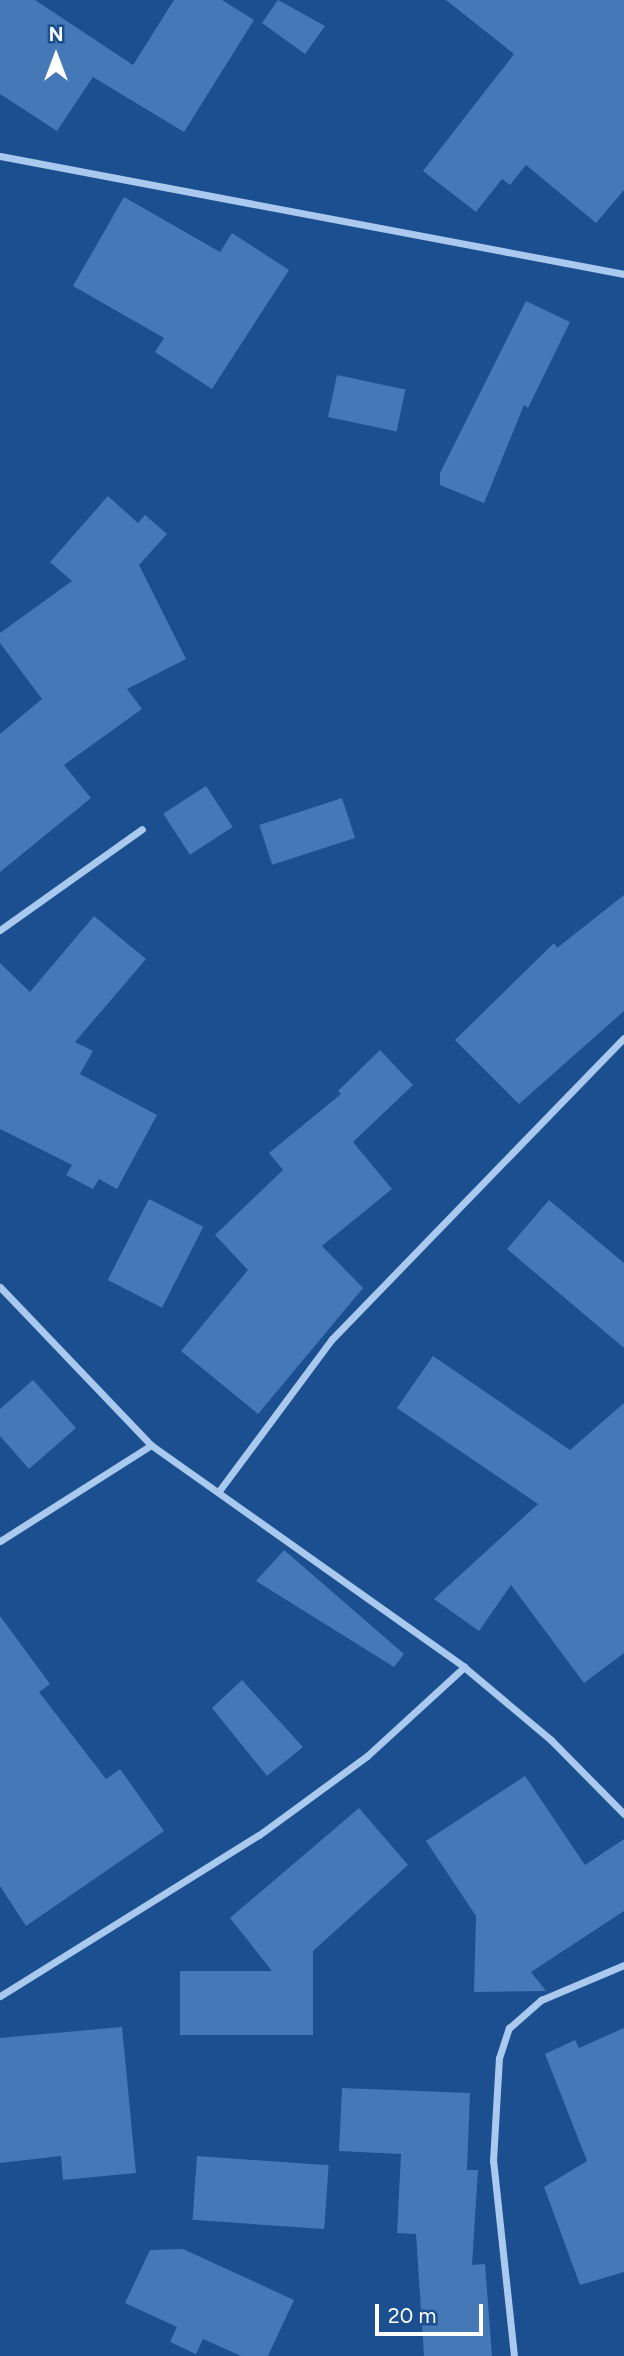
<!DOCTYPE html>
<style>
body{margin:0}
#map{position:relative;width:624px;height:2356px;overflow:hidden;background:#1b4f8f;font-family:Figtree,sans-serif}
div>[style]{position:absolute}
.building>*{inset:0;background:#4478b7;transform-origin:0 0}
.street>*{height:7px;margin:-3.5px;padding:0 3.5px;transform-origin:3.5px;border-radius:3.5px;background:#a9c9ee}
span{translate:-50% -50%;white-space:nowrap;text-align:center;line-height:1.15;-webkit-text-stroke:7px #1b4f8f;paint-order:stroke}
.north{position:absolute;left:21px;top:21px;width:70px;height:70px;-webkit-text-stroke:5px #1b4f8f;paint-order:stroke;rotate:0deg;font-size:19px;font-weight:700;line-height:28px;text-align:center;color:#fff}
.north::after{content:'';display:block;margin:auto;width:24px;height:32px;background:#fff;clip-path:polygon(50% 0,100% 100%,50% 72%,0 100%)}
.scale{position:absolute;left:375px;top:2304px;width:108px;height:32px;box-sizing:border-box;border:4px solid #fff;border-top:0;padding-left:9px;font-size:21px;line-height:24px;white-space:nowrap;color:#fff;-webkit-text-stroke:5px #1b4f8f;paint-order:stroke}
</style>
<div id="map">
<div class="building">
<i style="clip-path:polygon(0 0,35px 0,133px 65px,174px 0,222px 0,254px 20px,184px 132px,93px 77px,57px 131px,0 94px)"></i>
<i style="clip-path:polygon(278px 0,325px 26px,305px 54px,262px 23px)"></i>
<i style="clip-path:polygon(446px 0,624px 0,624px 190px,596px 223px,526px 165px,510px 185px,502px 179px,476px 212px,423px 171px,514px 54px)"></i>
<i style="clip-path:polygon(124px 197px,220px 252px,232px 233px,289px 270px,212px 389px,155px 352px,164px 338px,73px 286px)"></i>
<i style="clip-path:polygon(526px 301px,570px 322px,528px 408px,524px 405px,484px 503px,440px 485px,440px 473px)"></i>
<i style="left:337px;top:375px;width:70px;height:43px;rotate:12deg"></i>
<i style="clip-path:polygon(108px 496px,138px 523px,145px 515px,167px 534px,139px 565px,186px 659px,127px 689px,142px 709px,64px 765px,91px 798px,0 872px,0 734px,42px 699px,0 643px,0 633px,72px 581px,50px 562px)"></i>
<i style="left:206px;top:786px;width:49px;height:51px;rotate:57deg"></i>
<i style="left:342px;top:798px;width:42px;height:87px;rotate:72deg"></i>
<i style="clip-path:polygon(624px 895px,624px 1011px,519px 1104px,455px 1040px,554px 943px,557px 948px)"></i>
<i style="clip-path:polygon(94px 916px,146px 959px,75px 1042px,93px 1051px,80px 1074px,157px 1115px,117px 1189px,99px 1179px,93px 1189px,66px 1175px,72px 1165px,0 1129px,0 963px,30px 992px)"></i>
<i style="clip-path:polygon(380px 1050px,413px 1085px,353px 1142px,392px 1189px,322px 1246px,363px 1288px,258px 1414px,181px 1351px,248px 1270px,215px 1235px,283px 1170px,269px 1153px,341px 1094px,338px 1091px)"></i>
<i style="left:149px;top:1199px;width:61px;height:91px;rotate:27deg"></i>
<i style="clip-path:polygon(549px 1200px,624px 1263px,624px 1348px,507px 1249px)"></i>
<i style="clip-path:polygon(433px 1356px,570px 1450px,624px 1403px,624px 1653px,584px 1683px,511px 1585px,479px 1631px,434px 1599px,538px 1504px,397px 1408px)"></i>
<i style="clip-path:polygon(33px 1380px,76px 1428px,29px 1469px,0 1436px,0 1409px)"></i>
<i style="clip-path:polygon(284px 1550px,404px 1654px,394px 1667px,256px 1581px)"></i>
<i style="clip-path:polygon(0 1616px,50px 1684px,39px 1692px,106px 1779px,120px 1769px,164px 1831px,26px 1926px,0 1886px)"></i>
<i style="clip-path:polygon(242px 1680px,303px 1747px,267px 1776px,212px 1708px)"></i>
<i style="clip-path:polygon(525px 1776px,585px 1865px,624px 1839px,624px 1911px,531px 1972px,546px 1991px,474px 1992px,476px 1916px,426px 1841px)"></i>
<i style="clip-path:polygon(359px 1808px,408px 1865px,313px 1951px,313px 2035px,180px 2035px,180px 1971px,272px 1971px,230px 1918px)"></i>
<i style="clip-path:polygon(122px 2027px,136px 2173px,63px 2180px,61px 2156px,0 2163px,0 2038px)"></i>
<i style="clip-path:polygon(624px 2028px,624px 2272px,580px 2285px,544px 2187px,587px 2161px,545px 2054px,575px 2040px,579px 2048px)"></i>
<i style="clip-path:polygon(342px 2088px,470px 2093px,467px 2170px,478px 2170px,472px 2265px,485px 2264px,492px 2356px,424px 2356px,416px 2234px,397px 2233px,401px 2154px,339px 2151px)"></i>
<i style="left:197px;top:2156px;width:132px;height:64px;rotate:4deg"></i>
<i style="clip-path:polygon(183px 2249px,294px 2300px,268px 2356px,241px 2356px,203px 2339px,196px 2354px,170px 2342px,177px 2327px,125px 2303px,150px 2250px)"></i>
</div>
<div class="street">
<i style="left:0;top:156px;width:635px;rotate:10.71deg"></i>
<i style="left:0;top:930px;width:174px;rotate:-35.4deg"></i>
<i style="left:0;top:1287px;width:219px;rotate:46.3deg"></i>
<i style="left:151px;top:1445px;width:384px;rotate:35.3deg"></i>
<i style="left:464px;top:1667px;width:114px;rotate:40deg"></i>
<i style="left:551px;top:1740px;width:104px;rotate:45.4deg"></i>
<i style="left:219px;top:1491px;width:189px;rotate:-53.4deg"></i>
<i style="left:332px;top:1339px;width:419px;rotate:-45.9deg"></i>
<i style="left:0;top:1541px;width:179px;rotate:-32.4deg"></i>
<i style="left:0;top:1996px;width:305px;rotate:-31.9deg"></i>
<i style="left:259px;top:1835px;width:134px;rotate:-36.2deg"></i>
<i style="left:367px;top:1756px;width:132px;rotate:-42.5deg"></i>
<i style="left:514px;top:2356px;width:196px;rotate:-96.1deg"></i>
<i style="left:493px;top:2161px;width:103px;rotate:-86.7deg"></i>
<i style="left:499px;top:2058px;width:32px;rotate:-72deg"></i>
<i style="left:509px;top:2028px;width:43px;rotate:-41.2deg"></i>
<i style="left:541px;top:2000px;width:90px;rotate:-22.9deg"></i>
</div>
<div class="north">N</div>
<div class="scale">20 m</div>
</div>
